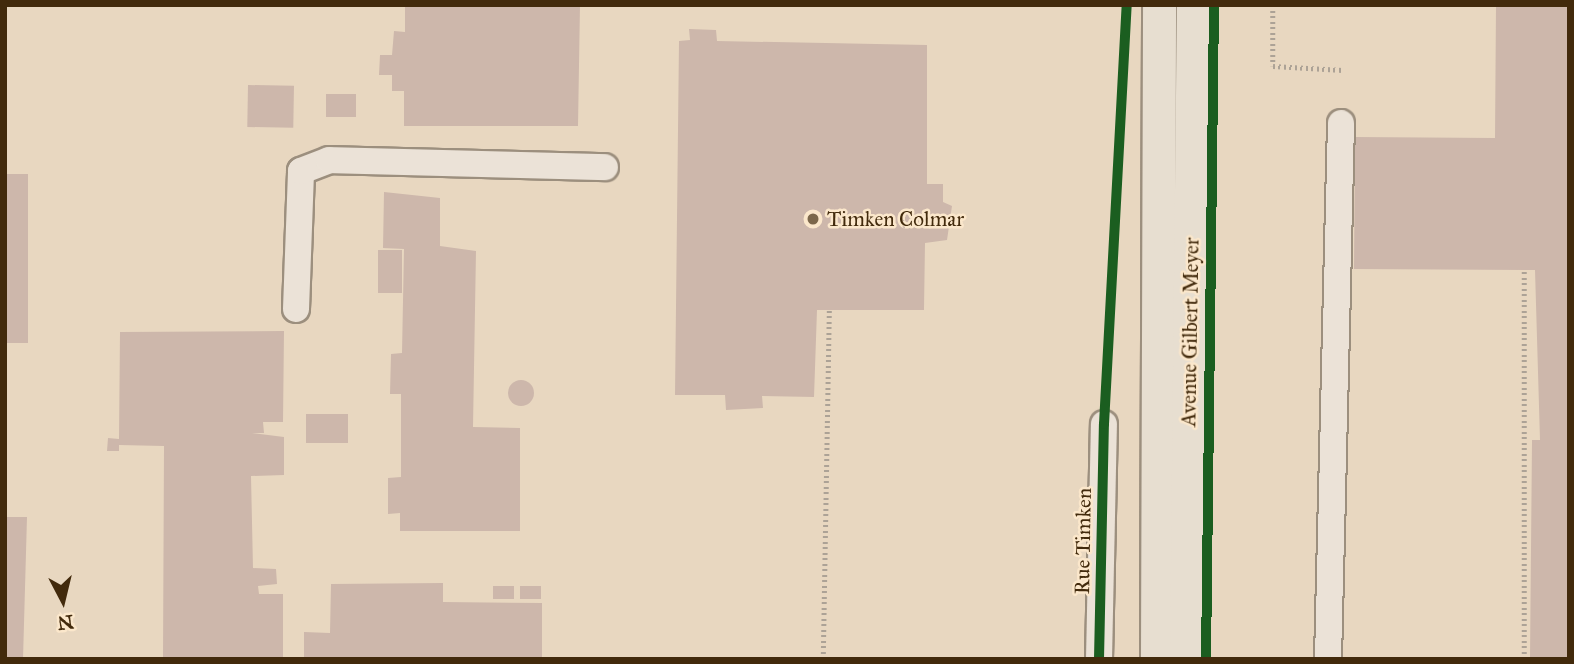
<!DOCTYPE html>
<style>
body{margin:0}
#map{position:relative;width:1574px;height:664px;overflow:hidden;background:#e8d7c0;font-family:"IM FELL Great Primer",serif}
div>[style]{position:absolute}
.building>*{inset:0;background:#cdb7ab;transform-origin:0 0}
.round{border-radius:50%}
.path>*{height:4.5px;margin-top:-2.25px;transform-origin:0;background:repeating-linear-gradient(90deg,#aca296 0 2px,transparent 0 5.5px)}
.roads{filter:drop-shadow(2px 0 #9c8f7e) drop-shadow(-2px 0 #9c8f7e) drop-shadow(0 2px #9c8f7e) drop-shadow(0 -2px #9c8f7e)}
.minor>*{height:26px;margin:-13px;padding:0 13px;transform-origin:13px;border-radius:13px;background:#ebe2d7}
.major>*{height:33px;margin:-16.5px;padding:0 16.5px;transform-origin:16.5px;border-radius:16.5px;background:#e7ded0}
.cycleway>*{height:10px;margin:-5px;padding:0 5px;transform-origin:5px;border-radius:5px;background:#1b5e20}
.dots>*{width:19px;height:19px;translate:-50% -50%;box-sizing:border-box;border:4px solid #fbe7cb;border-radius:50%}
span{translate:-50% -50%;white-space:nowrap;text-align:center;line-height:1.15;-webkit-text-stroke:5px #fbe7cb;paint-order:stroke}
.poi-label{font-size:21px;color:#422a0c}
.left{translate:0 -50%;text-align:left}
.street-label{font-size:21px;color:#422a0c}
.frame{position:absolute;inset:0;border:7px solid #422a0c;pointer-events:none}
.north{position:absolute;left:28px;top:566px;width:70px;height:70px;-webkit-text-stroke:5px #fbe7cb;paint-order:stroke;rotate:173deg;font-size:19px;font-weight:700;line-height:28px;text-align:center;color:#422a0c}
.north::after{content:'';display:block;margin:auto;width:24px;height:32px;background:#422a0c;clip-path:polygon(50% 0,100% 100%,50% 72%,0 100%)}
</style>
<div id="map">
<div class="building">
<i style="clip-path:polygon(405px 5px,580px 5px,578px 126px,404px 126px,404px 91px,392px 91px,392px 75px,379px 75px,380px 55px,392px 55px,394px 31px,405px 32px)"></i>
<i style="clip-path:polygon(1496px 5px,1569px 5px,1569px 659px,1530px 659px,1532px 440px,1540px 440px,1535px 270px,1354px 269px,1355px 137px,1495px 138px)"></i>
<i style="clip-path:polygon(689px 29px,716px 30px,717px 41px,927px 45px,927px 184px,943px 184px,943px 202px,952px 206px,947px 240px,925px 243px,924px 310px,817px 310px,814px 397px,762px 396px,763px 408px,726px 410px,725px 395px,675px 395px,679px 41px,690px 40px)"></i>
<i style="left:248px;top:85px;width:46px;height:42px;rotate:1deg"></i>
<i style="left:356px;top:94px;width:23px;height:30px;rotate:90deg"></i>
<i style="left:5px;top:174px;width:23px;height:169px"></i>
<i style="clip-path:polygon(384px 192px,440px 198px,440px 246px,476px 251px,473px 427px,520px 428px,520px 531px,400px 531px,400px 513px,388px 514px,388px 478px,401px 477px,401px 394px,390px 394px,391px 354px,402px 353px,404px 249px,383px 248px)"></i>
<i style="left:378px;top:250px;width:24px;height:43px"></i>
<i style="clip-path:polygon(284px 331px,283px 422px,263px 422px,264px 433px,252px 433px,284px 437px,284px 475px,251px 476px,253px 568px,276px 569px,277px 584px,258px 586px,259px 594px,283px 594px,283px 659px,163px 659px,164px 446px,119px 445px,119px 451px,107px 451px,108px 438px,119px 439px,120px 332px)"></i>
<i class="round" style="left:508px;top:380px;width:26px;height:26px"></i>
<i style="left:306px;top:414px;width:42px;height:29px"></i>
<i style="clip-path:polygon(5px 517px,27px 517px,23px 659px,5px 659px)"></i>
<i style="clip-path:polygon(443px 583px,443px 602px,542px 603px,542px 659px,304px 659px,304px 632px,330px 633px,331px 584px)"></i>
<i style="left:493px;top:586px;width:21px;height:13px"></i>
<i style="left:520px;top:586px;width:21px;height:13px"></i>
</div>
<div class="path">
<i style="left:1273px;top:5px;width:61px;rotate:90deg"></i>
<i style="left:1273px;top:66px;width:70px;rotate:3.3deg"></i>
<i style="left:823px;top:659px;width:349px;rotate:-89deg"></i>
<i style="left:1524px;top:659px;width:389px;rotate:-90deg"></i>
</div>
<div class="roads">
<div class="minor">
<i style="left:296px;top:309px;width:138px;rotate:-87.9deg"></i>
<i style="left:301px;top:171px;width:30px;rotate:-21deg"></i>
<i style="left:329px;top:160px;width:276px;rotate:1.5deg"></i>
<i style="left:1099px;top:659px;width:235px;rotate:-88.8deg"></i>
<i style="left:1328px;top:659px;width:536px;rotate:-88.61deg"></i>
</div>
<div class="major">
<i style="left:1157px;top:659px;width:654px;rotate:-89.82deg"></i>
<i style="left:1186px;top:659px;width:654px;rotate:-89.39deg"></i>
</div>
</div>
<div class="cycleway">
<i style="left:1099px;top:659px;width:235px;rotate:-88.8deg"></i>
<i style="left:1104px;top:424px;width:420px;rotate:-86.9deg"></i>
<i style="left:1206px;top:659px;width:654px;rotate:-89.3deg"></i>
</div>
<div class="dots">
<i style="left:813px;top:219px;background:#7c674b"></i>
</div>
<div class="poi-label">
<span class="left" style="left:827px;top:219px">Timken Colmar</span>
</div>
<div class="street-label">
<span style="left:1190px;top:332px;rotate:-89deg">Avenue Gilbert Meyer</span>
<span style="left:1083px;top:541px;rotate:-89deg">Rue Timken</span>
</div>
<div class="frame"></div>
<div class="north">N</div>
</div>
